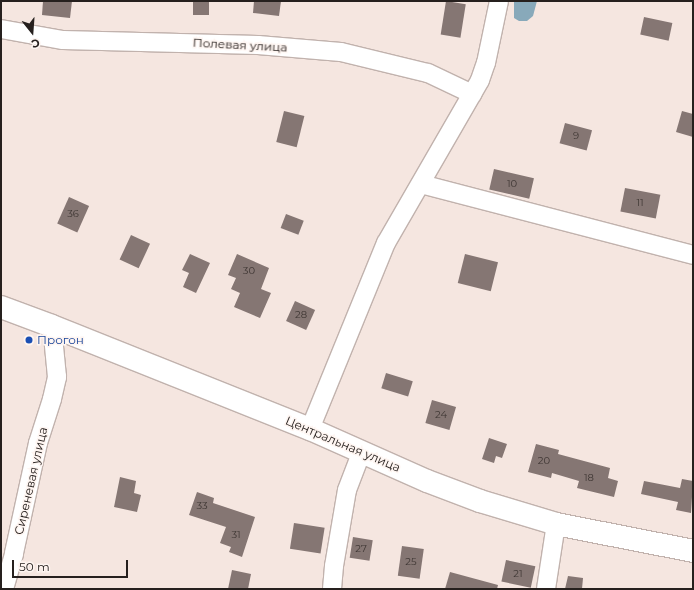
<!DOCTYPE html>
<meta charset="utf-8">
<style>
body{margin:0}
#map{position:relative;width:694px;height:590px;overflow:hidden;background:#f5e6e0;font-family:Montserrat,sans-serif}
div>[style]{position:absolute}
.water>*{inset:0;background:#88a9ba}
.building>*{inset:0;background:#857673;transform-origin:0 0}
.roads{filter:drop-shadow(1px 0 #c1b2ad) drop-shadow(-1px 0 #c1b2ad) drop-shadow(0 1px #c1b2ad) drop-shadow(0 -1px #c1b2ad)}
.street>*{height:18px;margin:-9px;padding:0 9px;transform-origin:9px;border-radius:9px;background:#fff}
.secondary>*{height:22px;margin:-11px;padding:0 11px;transform-origin:11px;border-radius:11px;background:#fff}
.dots>*{width:11px;height:11px;translate:-50% -50%;box-sizing:border-box;border:2px solid #fef5f1;border-radius:50%}
span{translate:-50% -50%;white-space:nowrap;text-align:center;line-height:1.15;-webkit-text-stroke:3px #fef5f1;paint-order:stroke}
.number-label{font-size:10px;color:#3e3633}
.number-label span{-webkit-text-stroke-width:0}
.street-label{font-size:12px;color:#26201e}
.transit-label{font-size:12px;color:#164399}
.left{translate:0 -50%;text-align:left}
.frame{position:absolute;inset:0;border:2px solid #26201e;pointer-events:none}
.north{position:absolute;left:12px;top:12px;width:40px;height:40px;-webkit-text-stroke:3px #fef5f1;paint-order:stroke;rotate:163deg;font-size:11px;font-weight:700;line-height:16px;text-align:center;color:#26201e}
.north::after{content:'';display:block;margin:auto;width:14px;height:18px;background:#26201e;clip-path:polygon(50% 0,100% 100%,50% 72%,0 100%)}
.scale{position:absolute;left:12px;top:560px;width:116px;height:18px;box-sizing:border-box;border:2px solid #26201e;border-top:0;padding-left:5px;font-size:12px;line-height:14px;white-space:nowrap;color:#26201e;-webkit-text-stroke:3px #fef5f1;paint-order:stroke}
</style>
<div id="map">
<div class="water">
<i style="clip-path:polygon(514px 1px,537px 1px,533px 16px,527px 21px,519px 21px,514px 18px)"></i>
</div>
<div class="building">
<i style="clip-path:polygon(43px 1px,72px 1px,70px 18px,42px 15px)"></i>
<i style="left:193px;top:1px;width:16px;height:14px"></i>
<i style="clip-path:polygon(254px 1px,281px 1px,279px 16px,253px 13px)"></i>
<i style="left:446px;top:1px;width:20px;height:34px;rotate:9deg"></i>
<i style="left:644px;top:17px;width:29px;height:18px;rotate:12deg"></i>
<i style="left:284px;top:111px;width:21px;height:32px;rotate:14deg"></i>
<i style="clip-path:polygon(682px 111px,693px 114px,693px 137px,676px 132px)"></i>
<i style="left:565px;top:123px;width:28px;height:21px;rotate:15deg"></i>
<i style="left:494px;top:169px;width:41px;height:21px;rotate:13deg"></i>
<i style="left:625px;top:188px;width:36px;height:24px;rotate:11deg"></i>
<i style="left:69px;top:197px;width:22px;height:29px;rotate:24deg"></i>
<i style="left:286px;top:214px;width:19px;height:15px;rotate:21deg"></i>
<i style="left:131px;top:235px;width:21px;height:27px;rotate:25deg"></i>
<i style="clip-path:polygon(190px 254px,210px 263px,196px 293px,183px 287px,189px 273px,182px 270px)"></i>
<i style="clip-path:polygon(237px 254px,269px 268px,261px 289px,271px 293px,260px 318px,234px 307px,240px 293px,231px 289px,236px 278px,228px 275px)"></i>
<i style="left:465px;top:254px;width:34px;height:30px;rotate:14deg"></i>
<i style="left:295px;top:301px;width:22px;height:22px;rotate:24deg"></i>
<i style="left:386px;top:373px;width:28px;height:16px;rotate:17deg"></i>
<i style="left:432px;top:400px;width:25px;height:24px;rotate:16deg"></i>
<i style="clip-path:polygon(489px 438px,507px 444px,502px 458px,496px 456px,494px 463px,482px 459px)"></i>
<i style="clip-path:polygon(536px 444px,559px 450px,558px 454px,610px 468px,608px 478px,618px 481px,614px 497px,577px 488px,579px 481px,552px 473px,551px 478px,528px 472px)"></i>
<i style="clip-path:polygon(120px 477px,136px 481px,134px 493px,141px 495px,137px 512px,114px 507px)"></i>
<i style="clip-path:polygon(682px 479px,693px 481px,691px 513px,676px 510px,678px 502px,641px 494px,644px 481px,680px 488px)"></i>
<i style="clip-path:polygon(197px 492px,214px 498px,213px 503px,255px 517px,242px 557px,229px 552px,231px 547px,220px 543px,226px 527px,189px 515px)"></i>
<i style="left:294px;top:523px;width:31px;height:26px;rotate:9deg"></i>
<i style="left:353px;top:537px;width:20px;height:21px;rotate:9deg"></i>
<i style="left:402px;top:546px;width:22px;height:30px;rotate:8deg"></i>
<i style="left:506px;top:560px;width:30px;height:22px;rotate:12deg"></i>
<i style="clip-path:polygon(232px 570px,251px 574px,248px 589px,228px 589px)"></i>
<i style="clip-path:polygon(450px 572px,498px 585px,497px 589px,445px 589px)"></i>
<i style="clip-path:polygon(568px 576px,583px 578px,582px 589px,565px 589px)"></i>
</div>
<div class="roads">
<div class="street">
<i style="left:1px;top:29px;width:63px;rotate:10.1deg"></i>
<i style="left:63px;top:40px;width:195px;rotate:1.5deg"></i>
<i style="left:258px;top:45px;width:83px;rotate:4.8deg"></i>
<i style="left:341px;top:52px;width:89px;rotate:13.6deg"></i>
<i style="left:428px;top:73px;width:49px;rotate:25.5deg"></i>
<i style="left:421px;top:184px;width:281px;rotate:14.6deg"></i>
<i style="left:310px;top:429px;width:201px;rotate:-67.8deg"></i>
<i style="left:386px;top:243px;width:188px;rotate:-60deg"></i>
<i style="left:480px;top:80px;width:18px;rotate:-71deg"></i>
<i style="left:486px;top:63px;width:63px;rotate:-78.2deg"></i>
<i style="left:4px;top:589px;width:37px;rotate:-74deg"></i>
<i style="left:14px;top:553px;width:113px;rotate:-77.7deg"></i>
<i style="left:38px;top:443px;width:46px;rotate:-72.3deg"></i>
<i style="left:52px;top:399px;width:23px;rotate:-77deg"></i>
<i style="left:57px;top:377px;width:51px;rotate:-95.6deg"></i>
<i style="left:332px;top:589px;width:23px;rotate:-85deg"></i>
<i style="left:334px;top:566px;width:77px;rotate:-80.3deg"></i>
<i style="left:347px;top:490px;width:42px;rotate:-69deg"></i>
<i style="left:546px;top:589px;width:66px;rotate:-81.3deg"></i>
</div>
<div class="secondary">
<i style="left:1px;top:307px;width:54px;rotate:20.4deg"></i>
<i style="left:52px;top:326px;width:278px;rotate:21.8deg"></i>
<i style="left:310px;top:429px;width:128px;rotate:24deg"></i>
<i style="left:427px;top:481px;width:57px;rotate:20.7deg"></i>
<i style="left:480px;top:501px;width:79px;rotate:16.8deg"></i>
<i style="left:556px;top:524px;width:140px;rotate:11.1deg"></i>
</div>
</div>
<div class="dots">
<i style="left:29px;top:340px;background:#1a4fb4"></i>
</div>
<div class="number-label">
<span style="left:576px;top:136px">9</span>
<span style="left:512px;top:184px">10</span>
<span style="left:640px;top:203px">11</span>
<span style="left:73px;top:214px">36</span>
<span style="left:249px;top:271px">30</span>
<span style="left:301px;top:315px">28</span>
<span style="left:441px;top:415px">24</span>
<span style="left:544px;top:461px">20</span>
<span style="left:589px;top:478px">18</span>
<span style="left:202px;top:506px">33</span>
<span style="left:236px;top:535px">31</span>
<span style="left:361px;top:549px">27</span>
<span style="left:411px;top:562px">25</span>
<span style="left:518px;top:574px">21</span>
</div>
<div class="street-label">
<span style="left:240px;top:45px;rotate:3deg">Полевая улица</span>
<span style="left:343px;top:444px;rotate:23deg">Центральная улица</span>
<span style="left:31px;top:481px;rotate:-77deg">Сиреневая улица</span>
</div>
<div class="transit-label">
<span class="left" style="left:37px;top:340px">Прогон</span>
</div>
<div class="frame"></div>
<div class="north">С</div>
<div class="scale">50 m</div>
</div>
